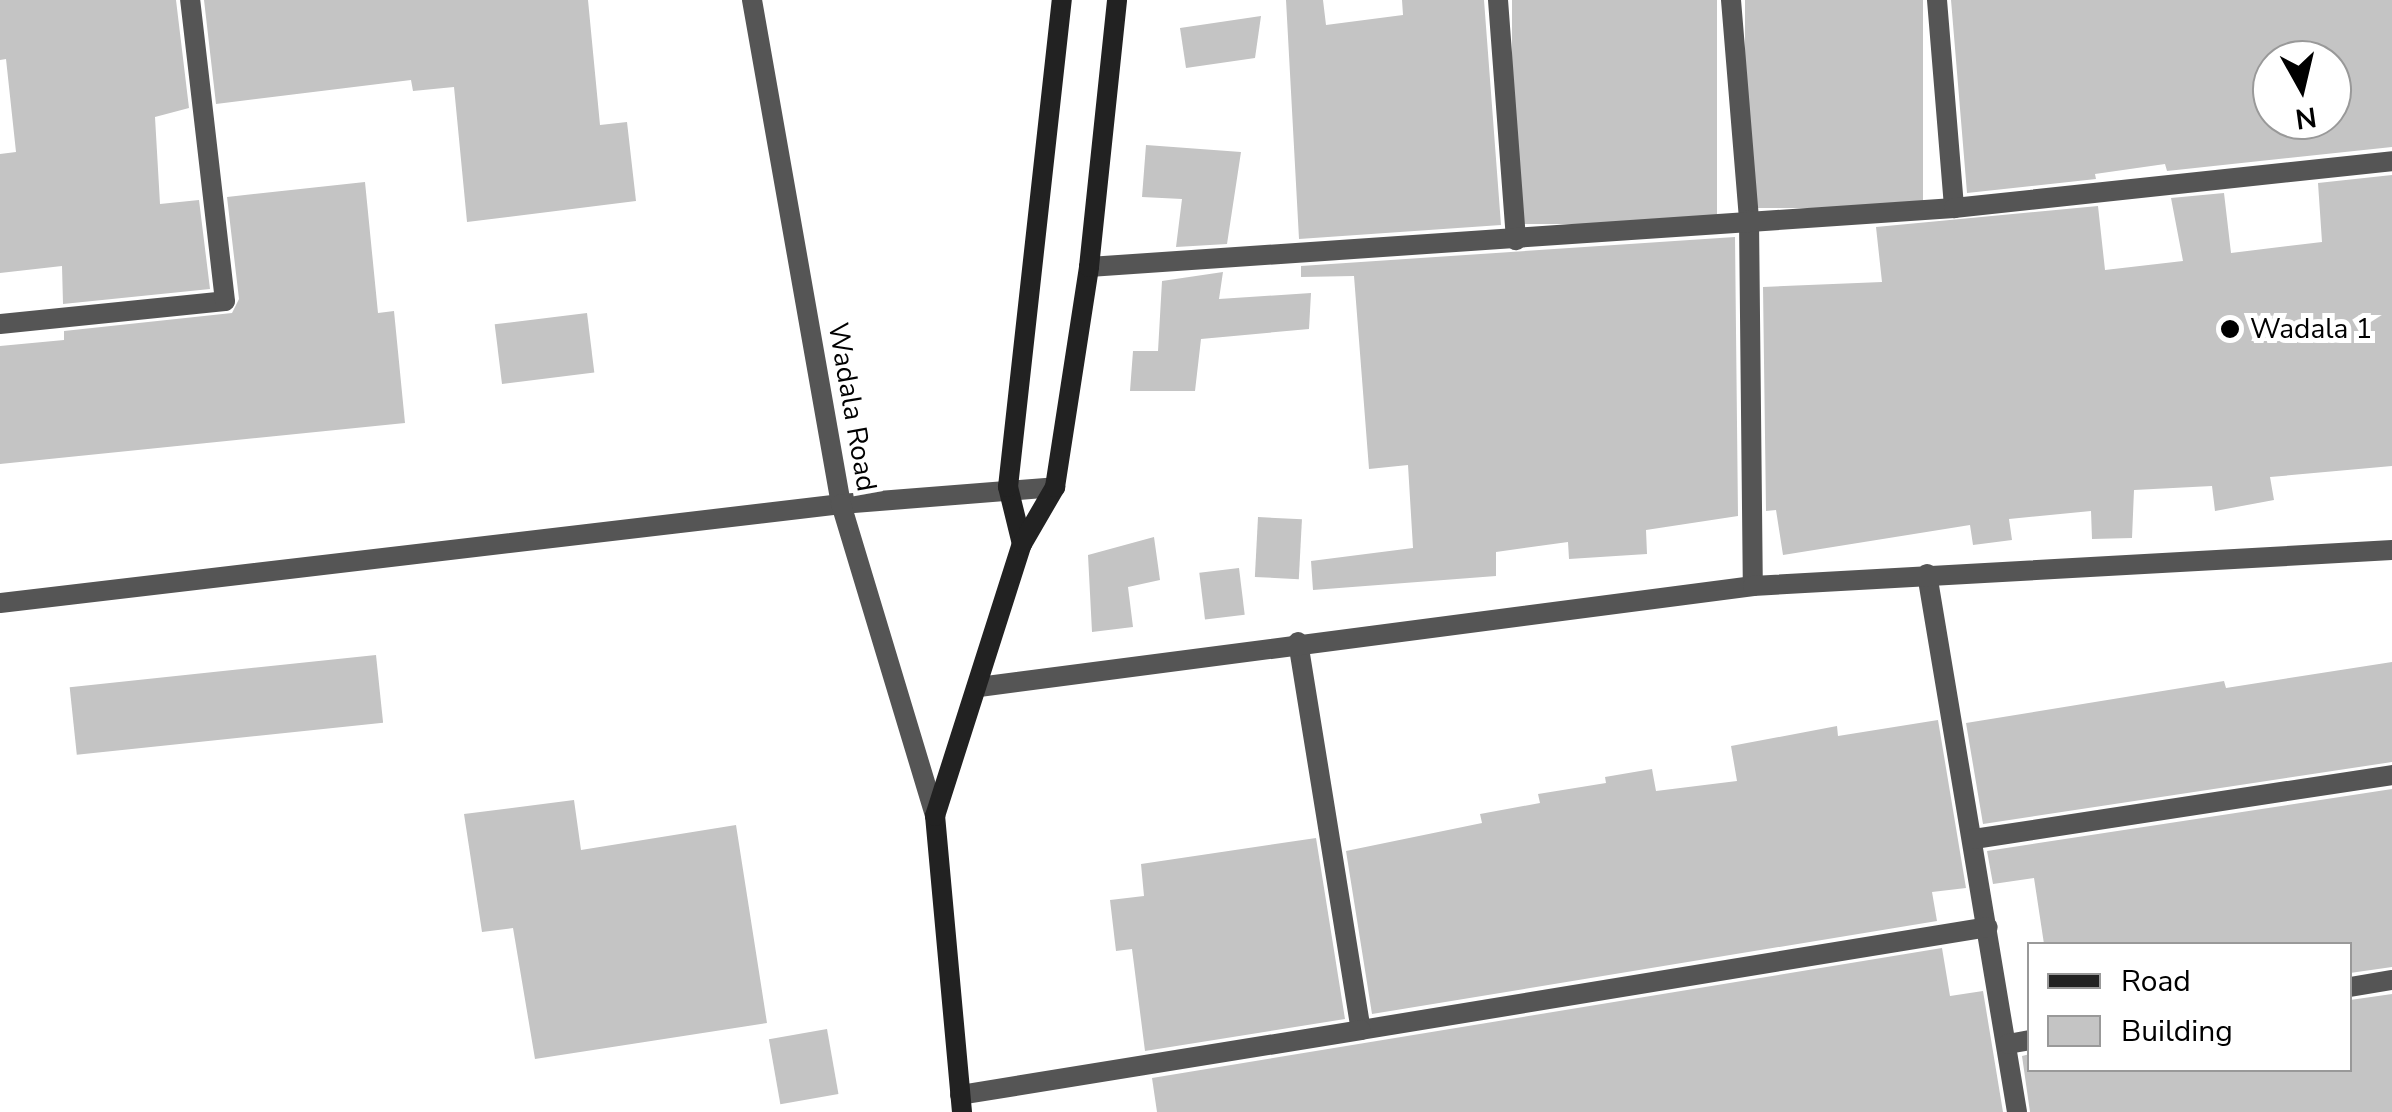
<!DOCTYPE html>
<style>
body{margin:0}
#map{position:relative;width:2392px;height:1112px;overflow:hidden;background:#fff;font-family:"Nunito Sans",sans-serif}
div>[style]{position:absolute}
.building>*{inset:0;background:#c4c4c4;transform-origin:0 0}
.minor>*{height:20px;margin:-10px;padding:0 10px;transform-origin:10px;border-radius:10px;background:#555}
.tertiary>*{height:20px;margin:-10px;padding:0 10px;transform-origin:10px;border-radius:10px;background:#555}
.secondary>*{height:20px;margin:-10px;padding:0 10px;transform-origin:10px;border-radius:10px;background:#222}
.dots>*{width:28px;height:28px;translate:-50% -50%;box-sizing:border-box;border:5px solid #fff;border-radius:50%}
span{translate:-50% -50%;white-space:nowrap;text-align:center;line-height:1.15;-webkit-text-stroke:10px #fff;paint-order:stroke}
.poi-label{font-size:28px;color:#000}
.left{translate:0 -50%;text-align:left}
.street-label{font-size:28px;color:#000}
.legend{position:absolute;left:2027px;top:942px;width:325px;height:130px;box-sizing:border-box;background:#fff;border:2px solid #999;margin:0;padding:12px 18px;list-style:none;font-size:30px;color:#000}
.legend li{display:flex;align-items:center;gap:20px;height:50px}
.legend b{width:50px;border:2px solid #999}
.north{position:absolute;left:2252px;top:40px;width:100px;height:100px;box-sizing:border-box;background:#fff;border:2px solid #999;border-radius:50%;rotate:172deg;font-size:28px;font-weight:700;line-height:40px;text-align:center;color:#000}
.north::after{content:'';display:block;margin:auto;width:35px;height:45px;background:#000;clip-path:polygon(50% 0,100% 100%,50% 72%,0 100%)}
</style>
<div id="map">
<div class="building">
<i style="clip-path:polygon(0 0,176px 0,189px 108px,155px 117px,160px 204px,199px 200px,210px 289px,63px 304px,62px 266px,0 273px,0 154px,16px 152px,6px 59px,0 60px)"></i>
<i style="clip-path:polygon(204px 0,588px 0,600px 125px,627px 122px,636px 201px,467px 222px,454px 87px,413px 91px,411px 80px,216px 104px)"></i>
<i style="clip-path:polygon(1286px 0,1323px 0,1326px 25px,1403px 15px,1402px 0,1484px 0,1501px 225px,1299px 239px)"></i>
<i style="left:1512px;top:0;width:205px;height:224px"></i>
<i style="left:1745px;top:0;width:178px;height:208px"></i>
<i style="clip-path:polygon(evenodd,1951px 0,2392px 0,2392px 147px,2167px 171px,2165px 164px,2095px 174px,2096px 179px,1967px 193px,1951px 0,2272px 60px,2332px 60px,2332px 120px,2272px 120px,2272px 60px)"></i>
<i style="clip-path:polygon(1261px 16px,1255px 58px,1186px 68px,1180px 28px)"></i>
<i style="clip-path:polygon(1146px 145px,1241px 152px,1227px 244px,1176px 247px,1182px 199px,1142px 197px)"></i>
<i style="clip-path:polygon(2392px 175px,2392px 466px,2270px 477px,2274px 500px,2215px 511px,2212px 486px,2134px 490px,2132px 538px,2092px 539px,2091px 511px,2009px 519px,2012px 540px,1973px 545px,1970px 525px,1783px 555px,1776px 510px,1766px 511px,1763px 287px,1882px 282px,1876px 227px,2098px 206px,2105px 270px,2183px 261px,2171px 198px,2224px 193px,2231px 253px,2322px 242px,2318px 183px)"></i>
<i style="clip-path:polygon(365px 182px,378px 313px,394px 311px,405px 423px,0 464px,0 346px,64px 340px,64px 331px,232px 313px,239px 299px,227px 197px)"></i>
<i style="clip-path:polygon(1735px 237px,1738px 516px,1646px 530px,1647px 554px,1569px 559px,1568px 542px,1496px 552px,1496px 576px,1313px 590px,1311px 561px,1413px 548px,1408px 465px,1369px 469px,1354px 276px,1301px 277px,1301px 266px)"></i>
<i style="clip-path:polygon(1223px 272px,1219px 299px,1311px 293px,1309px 329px,1201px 339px,1195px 391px,1130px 391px,1133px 351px,1158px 351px,1162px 281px)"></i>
<i style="left:587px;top:313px;width:60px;height:93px;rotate:83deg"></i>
<i style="left:1258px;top:517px;width:44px;height:60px;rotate:3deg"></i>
<i style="clip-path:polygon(1154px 537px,1160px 580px,1128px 587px,1133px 627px,1092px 632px,1088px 555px)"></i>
<i style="left:1239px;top:568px;width:47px;height:40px;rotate:83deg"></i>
<i style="left:376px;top:655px;width:68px;height:308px;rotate:84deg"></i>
<i style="clip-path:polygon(2392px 662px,2392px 762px,1983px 824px,1966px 723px,2224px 681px,2226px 688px)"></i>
<i style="clip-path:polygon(1938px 720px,1966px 888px,1932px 892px,1937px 921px,1372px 1014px,1346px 851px,1482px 823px,1480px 814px,1540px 803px,1538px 794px,1606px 783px,1605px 777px,1652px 769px,1656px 791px,1737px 781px,1731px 746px,1837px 726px,1838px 736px)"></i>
<i style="clip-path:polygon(2392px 789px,2392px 967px,2350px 973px,2350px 944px,2044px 944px,2034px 878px,1993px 884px,1987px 851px)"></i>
<i style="clip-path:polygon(574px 800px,581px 850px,736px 825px,767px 1023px,535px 1059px,513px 928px,482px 932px,464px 814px)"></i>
<i style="clip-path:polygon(1316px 838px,1345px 1019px,1145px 1051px,1132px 949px,1116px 951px,1110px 900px,1144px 896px,1141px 864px)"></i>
<i style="clip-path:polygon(1942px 948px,1950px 996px,1983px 991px,2003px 1112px,1157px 1112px,1152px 1078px)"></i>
<i style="clip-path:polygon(2392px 994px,2392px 1112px,2030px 1112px,2022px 1056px,2030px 1054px,2030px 1070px,2350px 1070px,2350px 1000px)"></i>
<i style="left:827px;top:1029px;width:66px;height:59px;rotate:80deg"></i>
</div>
<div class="minor">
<i style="left:1498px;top:0;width:241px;rotate:85.7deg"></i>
<i style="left:1731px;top:0;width:221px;rotate:85.3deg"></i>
<i style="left:1749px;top:220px;width:366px;rotate:89.4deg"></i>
<i style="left:1937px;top:0;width:209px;rotate:85.3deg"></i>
<i style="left:1089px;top:267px;width:867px;rotate:-3.9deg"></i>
<i style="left:1954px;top:208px;width:441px;rotate:-6.1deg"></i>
<i style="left:0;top:324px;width:226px;rotate:-5.8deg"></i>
<i style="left:225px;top:301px;width:303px;rotate:-96.6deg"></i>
<i style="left:1927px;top:574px;width:545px;rotate:80.5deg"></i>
<i style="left:0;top:603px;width:847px;rotate:-6.71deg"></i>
<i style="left:841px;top:504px;width:215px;rotate:-4.5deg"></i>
<i style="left:1298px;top:642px;width:393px;rotate:80.8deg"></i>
<i style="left:1361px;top:1030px;width:635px;rotate:-9.33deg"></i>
<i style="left:979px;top:687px;width:781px;rotate:-7.43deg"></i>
<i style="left:1753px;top:586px;width:640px;rotate:-3.22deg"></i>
<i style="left:1974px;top:839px;width:423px;rotate:-8.7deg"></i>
<i style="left:2350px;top:987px;width:43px;rotate:-9.5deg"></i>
<i style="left:2008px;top:1044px;width:22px;rotate:-10deg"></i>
<i style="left:960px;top:1095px;width:406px;rotate:-9.2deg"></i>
</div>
<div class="tertiary">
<i style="left:752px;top:0;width:512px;rotate:79.99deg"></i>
<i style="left:841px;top:504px;width:326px;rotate:73.2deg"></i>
</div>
<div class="secondary">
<i style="left:1022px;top:544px;width:59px;rotate:-103.8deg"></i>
<i style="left:1008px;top:487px;width:490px;rotate:-83.7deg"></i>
<i style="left:962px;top:1112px;width:297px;rotate:-95.2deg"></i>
<i style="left:935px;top:816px;width:286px;rotate:-72.3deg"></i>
<i style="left:1022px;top:544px;width:66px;rotate:-59.9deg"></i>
<i style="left:1055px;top:487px;width:223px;rotate:-81.2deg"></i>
<i style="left:1089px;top:267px;width:268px;rotate:-84deg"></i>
</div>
<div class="dots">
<i style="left:2230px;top:329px;background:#000"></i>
</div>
<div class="poi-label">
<span class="left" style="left:2250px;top:329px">Wadala 1</span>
</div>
<div class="street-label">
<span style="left:852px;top:407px;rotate:80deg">Wadala Road</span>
</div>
<ul class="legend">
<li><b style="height:12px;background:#222"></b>Road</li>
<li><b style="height:28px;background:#c4c4c4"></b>Building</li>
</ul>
<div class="north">N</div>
</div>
